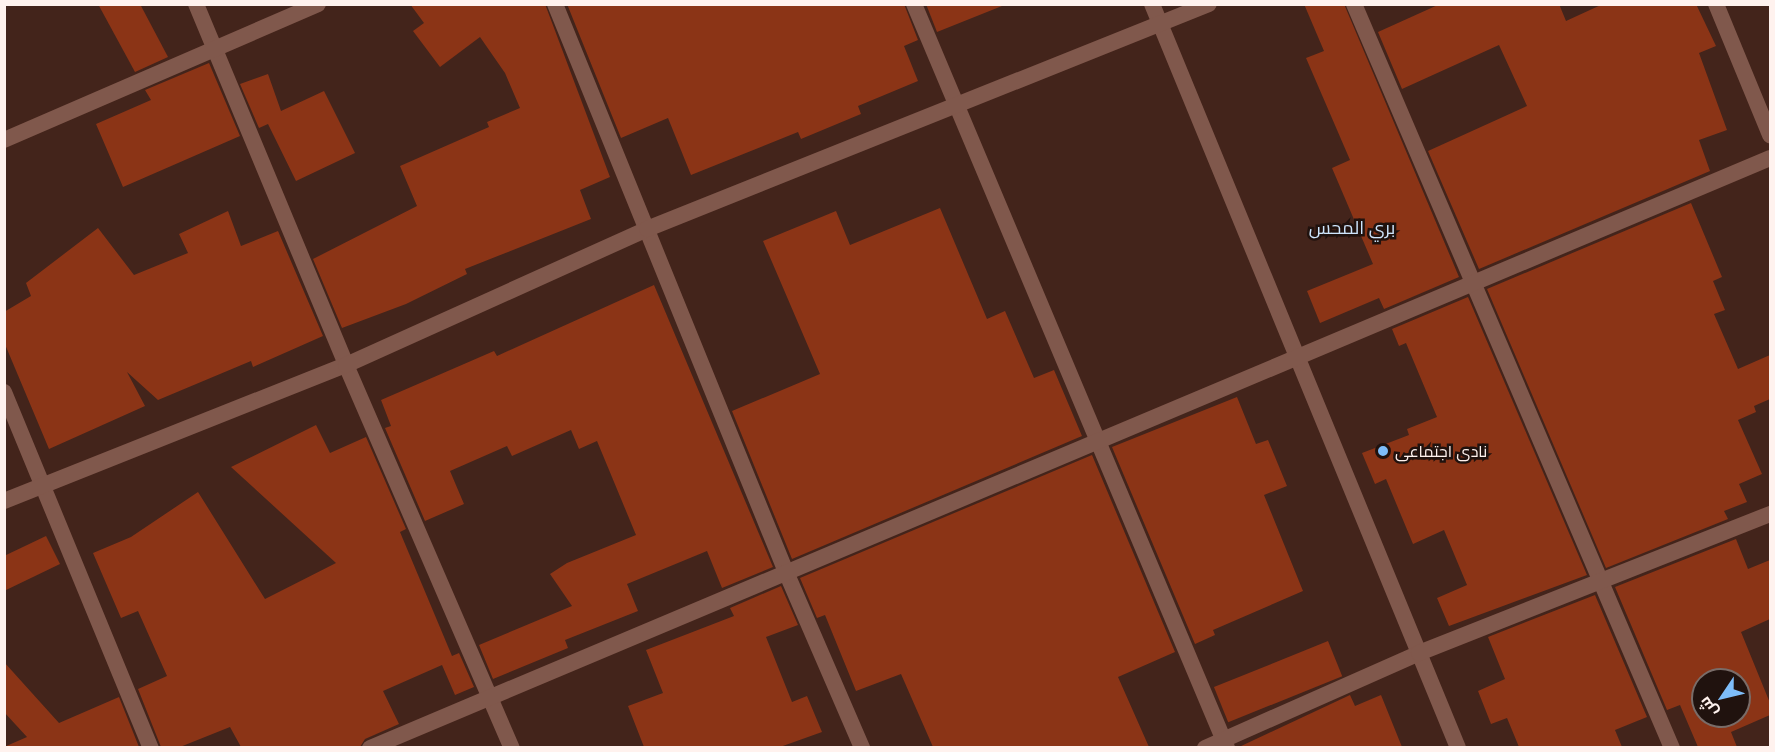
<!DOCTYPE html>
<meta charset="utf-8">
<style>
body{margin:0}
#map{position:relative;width:1775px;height:752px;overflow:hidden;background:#43241b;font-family:"PT Sans",Cairo,sans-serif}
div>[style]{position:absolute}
.building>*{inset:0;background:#8b3416;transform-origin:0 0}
.minor>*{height:16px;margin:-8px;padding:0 8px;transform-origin:8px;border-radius:8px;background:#80584c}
.dots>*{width:16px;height:16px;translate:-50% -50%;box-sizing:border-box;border:3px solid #20120e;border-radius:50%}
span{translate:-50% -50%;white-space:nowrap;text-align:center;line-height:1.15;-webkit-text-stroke:5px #20120e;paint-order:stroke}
.poi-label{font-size:16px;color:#fff2ee}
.left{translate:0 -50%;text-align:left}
.neighbourhood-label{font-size:18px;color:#cee5fc}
.frame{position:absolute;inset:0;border:6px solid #fff2ee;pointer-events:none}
.north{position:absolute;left:1691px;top:668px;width:60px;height:60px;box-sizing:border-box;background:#20120e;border:2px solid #796c68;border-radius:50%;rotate:235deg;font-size:16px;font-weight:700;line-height:24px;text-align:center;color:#fff2ee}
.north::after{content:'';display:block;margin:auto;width:21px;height:27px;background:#7ebdf9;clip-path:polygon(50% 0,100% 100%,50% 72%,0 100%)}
</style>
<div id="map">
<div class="building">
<i style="clip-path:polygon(98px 4px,140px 4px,168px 57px,135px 72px)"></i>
<i style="clip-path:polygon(410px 4px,545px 4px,610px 177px,580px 190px,591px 219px,465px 269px,467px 274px,406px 304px,342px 328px,313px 259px,417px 206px,400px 166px,489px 127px,487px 122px,520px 108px,505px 73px,480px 37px,440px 67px,413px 31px,424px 23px)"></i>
<i style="clip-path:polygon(567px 4px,904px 4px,918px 40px,904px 46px,918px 81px,858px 106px,861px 114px,801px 139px,798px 132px,691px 175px,668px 118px,621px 138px)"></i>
<i style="clip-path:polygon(926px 4px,1002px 4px,1002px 6px,937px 32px)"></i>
<i style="clip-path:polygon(1304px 4px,1344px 4px,1459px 277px,1384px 309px,1379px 298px,1320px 323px,1307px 291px,1373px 264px,1332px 168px,1350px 160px,1306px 58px,1324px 51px)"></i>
<i style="clip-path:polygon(1440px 4px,1559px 4px,1566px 21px,1603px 4px,1696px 4px,1716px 46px,1699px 53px,1727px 130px,1699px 140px,1710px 171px,1479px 269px,1428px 151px,1527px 106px,1499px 45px,1402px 89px,1378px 32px)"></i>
<i style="clip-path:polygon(209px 63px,240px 136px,123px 187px,96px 124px,151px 100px,145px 90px)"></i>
<i style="clip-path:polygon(268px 74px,281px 111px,324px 91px,355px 153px,296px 181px,268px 124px,259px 128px,240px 84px)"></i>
<i style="clip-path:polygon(1691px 203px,1722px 277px,1713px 281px,1725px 310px,1714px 314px,1738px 369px,1770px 355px,1770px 399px,1754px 406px,1756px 412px,1738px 420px,1762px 474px,1739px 484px,1747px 502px,1724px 511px,1728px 519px,1606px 568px,1487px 289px)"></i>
<i style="clip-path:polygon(940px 208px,987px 319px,1005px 311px,1034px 378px,1054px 370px,1082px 436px,792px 559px,732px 411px,820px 374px,763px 241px,836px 211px,850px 245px)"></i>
<i style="clip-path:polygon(228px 211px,241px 246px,278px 231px,323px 336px,253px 367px,251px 361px,158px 400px,127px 372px,145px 406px,49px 449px,4px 342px,4px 312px,31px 296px,26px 283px,98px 228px,134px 275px,188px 253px,179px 234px)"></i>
<i style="clip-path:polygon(654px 285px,773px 567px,722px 588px,707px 551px,627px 584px,638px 611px,565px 640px,568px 648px,493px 679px,479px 645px,572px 606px,550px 574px,567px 563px,636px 535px,597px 441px,579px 449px,571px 430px,512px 456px,507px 446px,450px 471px,464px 504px,425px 521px,385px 428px,391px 426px,381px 400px,494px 351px,497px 356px)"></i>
<i style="clip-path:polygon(1468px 297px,1587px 575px,1449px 626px,1437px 598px,1467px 585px,1444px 530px,1413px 544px,1386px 479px,1375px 484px,1362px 453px,1409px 435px,1407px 429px,1437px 417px,1406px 343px,1399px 346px,1392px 329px)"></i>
<i style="clip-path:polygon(1237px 397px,1256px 444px,1268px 440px,1287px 486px,1264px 495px,1303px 591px,1213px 630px,1215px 635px,1195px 644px,1112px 447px)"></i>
<i style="clip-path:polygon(316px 425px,330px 453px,366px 437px,406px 529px,400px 532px,452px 656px,459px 653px,474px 687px,455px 695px,442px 665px,383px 691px,399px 724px,365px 739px,360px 747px,241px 747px,230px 727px,180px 747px,161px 747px,138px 689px,167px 676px,138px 611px,121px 618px,93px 553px,131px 537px,198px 492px,265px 599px,336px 563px,231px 467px)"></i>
<i style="clip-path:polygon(1092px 455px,1175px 652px,1118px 677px,1149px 747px,933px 747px,901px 674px,856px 691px,825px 615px,817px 618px,800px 578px)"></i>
<i style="clip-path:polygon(46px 536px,60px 564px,4px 591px,4px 556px)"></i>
<i style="clip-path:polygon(evenodd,1736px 539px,1748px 569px,1770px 560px,1770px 619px,1741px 632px,1770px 703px,1770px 715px,1731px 732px,1737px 747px,1698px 747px,1680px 705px,1667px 710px,1615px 587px,1736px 539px,1703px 680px,1739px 680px,1739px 716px,1703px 716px,1703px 680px)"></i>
<i style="clip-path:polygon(781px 586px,798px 625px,766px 637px,792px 702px,807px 696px,822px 732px,780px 747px,644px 747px,628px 706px,663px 693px,646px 650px,734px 616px,730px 608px)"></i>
<i style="clip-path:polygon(1595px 595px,1647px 717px,1615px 730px,1622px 747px,1519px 747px,1507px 718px,1491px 724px,1478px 691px,1505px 679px,1488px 637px)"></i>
<i style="left:1328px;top:641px;width:38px;height:123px;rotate:68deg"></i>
<i style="clip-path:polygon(4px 662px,59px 723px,119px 697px,139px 747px,4px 747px,27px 737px,4px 712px)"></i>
<i style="clip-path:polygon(1350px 695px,1355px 706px,1381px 695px,1402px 747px,1239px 747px)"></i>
</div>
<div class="minor">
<i style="left:196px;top:4px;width:391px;rotate:67.4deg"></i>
<i style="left:346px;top:365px;width:417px;rotate:66.6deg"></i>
<i style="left:555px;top:4px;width:613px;rotate:67.87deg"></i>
<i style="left:786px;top:572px;width:192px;rotate:66.6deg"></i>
<i style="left:914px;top:4px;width:807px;rotate:67.18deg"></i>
<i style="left:1152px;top:4px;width:804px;rotate:67.64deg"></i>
<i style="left:1354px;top:4px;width:809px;rotate:66.86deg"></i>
<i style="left:1716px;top:4px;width:142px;rotate:67.6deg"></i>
<i style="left:4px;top:140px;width:342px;rotate:-23.4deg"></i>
<i style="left:4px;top:392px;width:385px;rotate:67.6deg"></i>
<i style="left:4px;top:501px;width:368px;rotate:-21.7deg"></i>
<i style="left:346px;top:365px;width:330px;rotate:-24.3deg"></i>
<i style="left:647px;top:229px;width:605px;rotate:-21.82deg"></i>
<i style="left:370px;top:748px;width:1519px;rotate:-22.85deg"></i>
<i style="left:1205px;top:748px;width:234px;rotate:-23.9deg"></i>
<i style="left:1419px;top:653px;width:378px;rotate:-21.6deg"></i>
</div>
<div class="dots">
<i style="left:1383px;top:451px;background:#7ebdf9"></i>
</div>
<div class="poi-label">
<span class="left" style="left:1395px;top:451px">نادى اجتماعى</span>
</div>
<div class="neighbourhood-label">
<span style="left:1352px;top:228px">بري المحس</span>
</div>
<div class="frame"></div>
<div class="north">ش</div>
</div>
